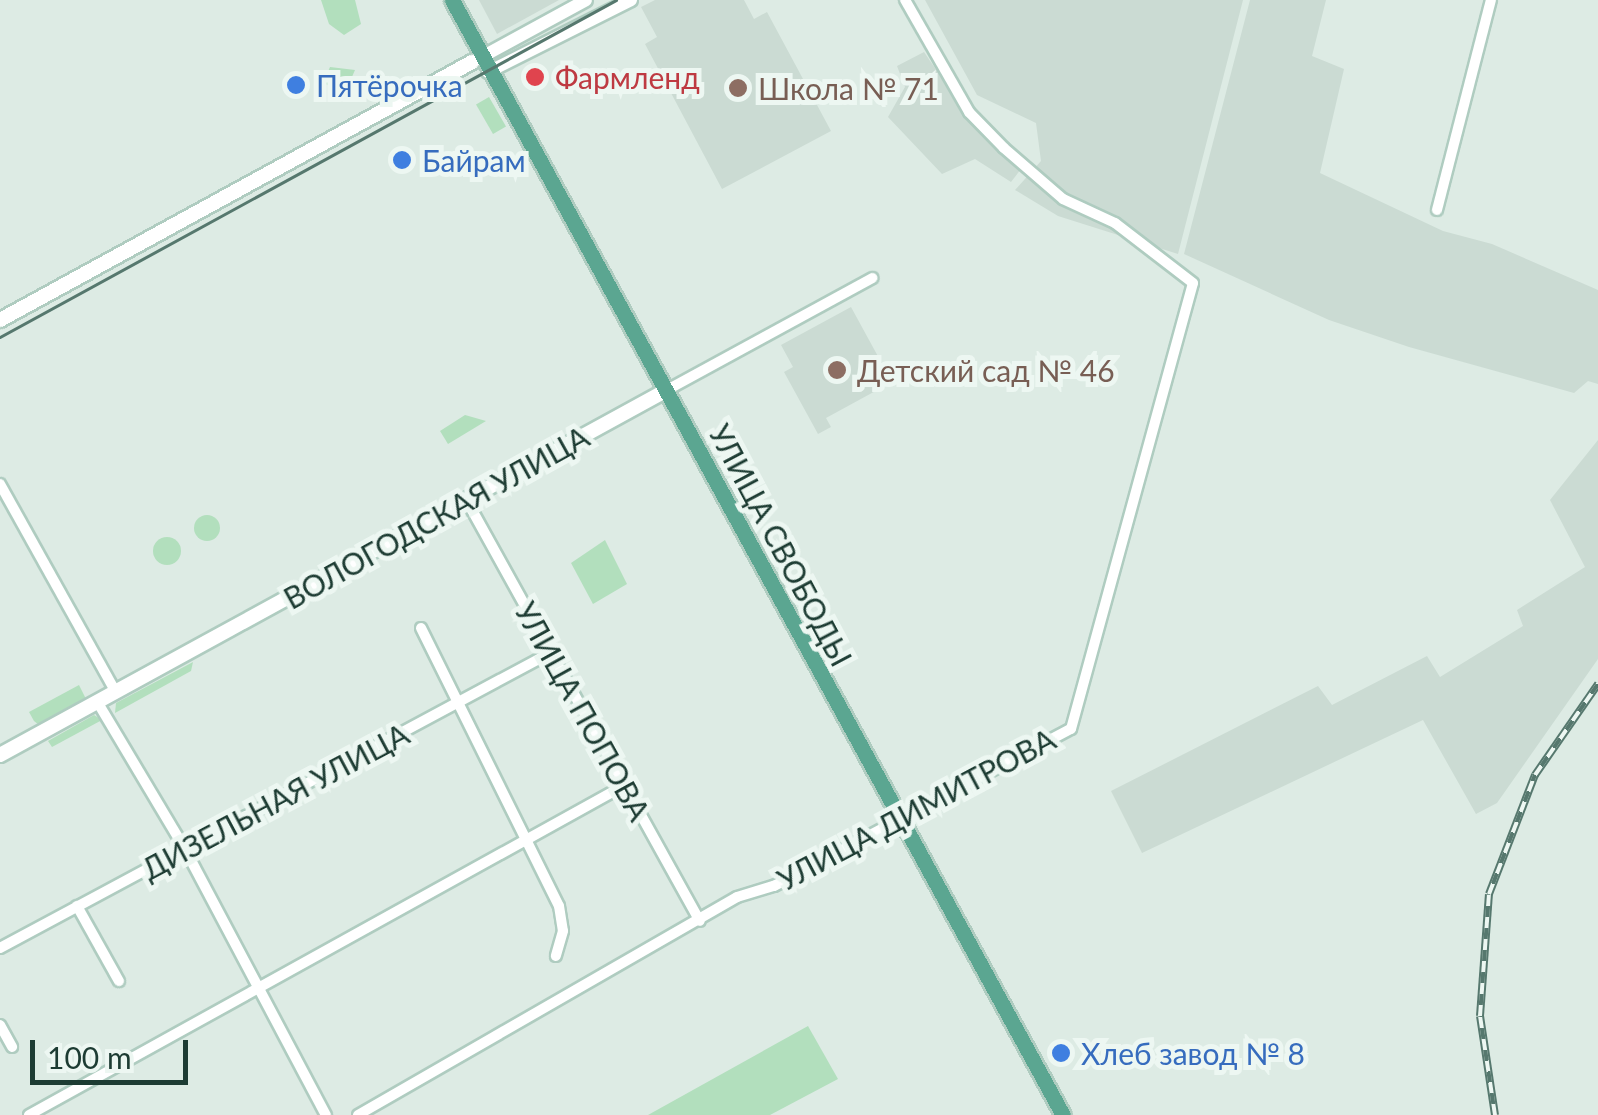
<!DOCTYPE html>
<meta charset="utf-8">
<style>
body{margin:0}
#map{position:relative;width:1598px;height:1115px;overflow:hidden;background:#ddebe4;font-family:Lato,sans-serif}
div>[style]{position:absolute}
.built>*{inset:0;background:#cbdbd3}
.green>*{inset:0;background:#b2dfbd;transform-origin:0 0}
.round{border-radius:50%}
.roads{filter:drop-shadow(2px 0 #afccc0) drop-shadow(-2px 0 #afccc0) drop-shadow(0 2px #afccc0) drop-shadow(0 -2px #afccc0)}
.minor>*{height:10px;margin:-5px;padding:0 5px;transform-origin:5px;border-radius:5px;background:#fff}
.tertiary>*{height:12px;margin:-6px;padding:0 6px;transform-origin:6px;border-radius:6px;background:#fff}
.secondary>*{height:14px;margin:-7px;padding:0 7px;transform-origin:7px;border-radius:7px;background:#fff}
.primary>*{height:15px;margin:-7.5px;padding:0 7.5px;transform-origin:7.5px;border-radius:7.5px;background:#5ba691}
.tram>*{height:2.5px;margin:-1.25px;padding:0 1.25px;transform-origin:1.25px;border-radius:1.25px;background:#56786e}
.rail>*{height:8px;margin-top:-4px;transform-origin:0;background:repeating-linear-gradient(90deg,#edf7f2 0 11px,#56786e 0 22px);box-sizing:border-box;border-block:2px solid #56786e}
.dots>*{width:28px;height:28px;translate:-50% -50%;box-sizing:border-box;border:5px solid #edf7f2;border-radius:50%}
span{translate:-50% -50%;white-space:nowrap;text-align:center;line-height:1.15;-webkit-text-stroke:10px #edf7f2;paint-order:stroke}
.health-label{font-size:30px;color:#be3a42}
.left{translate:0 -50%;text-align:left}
.shop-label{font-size:30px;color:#366cbe}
.education-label{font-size:30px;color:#785e54}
.street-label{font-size:30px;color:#1d3c33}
.scale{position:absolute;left:30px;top:1040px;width:158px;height:45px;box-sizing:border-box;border:5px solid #1d3c33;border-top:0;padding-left:12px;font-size:30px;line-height:35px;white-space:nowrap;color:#1d3c33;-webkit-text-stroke:8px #edf7f2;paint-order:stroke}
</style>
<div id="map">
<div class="built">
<i style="clip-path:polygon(479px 0,559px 0,497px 34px)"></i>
<i style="clip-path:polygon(655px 0,744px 0,754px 19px,767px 12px,831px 131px,722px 189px,645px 44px,657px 37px,641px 7px)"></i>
<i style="clip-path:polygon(925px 0,1243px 0,1178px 254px,1058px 216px,1015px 190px,1041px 161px,1036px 123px,977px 95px)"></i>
<i style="clip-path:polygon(1250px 0,1326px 0,1312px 56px,1344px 69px,1320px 173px,1443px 231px,1492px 244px,1598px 290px,1598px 384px,1588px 381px,1574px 393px,1409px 347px,1329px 320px,1184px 254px)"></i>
<i style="clip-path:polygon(924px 52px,977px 130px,1021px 169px,1011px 182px,975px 159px,942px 174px,888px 117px,905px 87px,897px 66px)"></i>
<i style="clip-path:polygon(851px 307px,892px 382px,826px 418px,831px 427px,818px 434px,784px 372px,793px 367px,781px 345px)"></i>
<i style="clip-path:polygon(1598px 440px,1598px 659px,1497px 803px,1476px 814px,1423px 720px,1142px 853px,1111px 791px,1318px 686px,1332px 705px,1427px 656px,1440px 677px,1523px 626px,1517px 610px,1585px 567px,1550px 500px)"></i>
</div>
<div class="green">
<i style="clip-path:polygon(321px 0,355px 0,361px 24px,344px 35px,329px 24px)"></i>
<i style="clip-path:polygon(330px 67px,355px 70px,345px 93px,323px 83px)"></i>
<i style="left:489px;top:97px;width:34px;height:15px;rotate:60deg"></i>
<i style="clip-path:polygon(465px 415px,486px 421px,448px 444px,440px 431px)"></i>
<i class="round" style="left:194px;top:515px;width:26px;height:26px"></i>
<i class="round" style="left:153px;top:537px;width:28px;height:28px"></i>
<i style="clip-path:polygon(605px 540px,627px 584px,593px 604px,571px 563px)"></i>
<i style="clip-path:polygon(193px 662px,191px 671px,115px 713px,116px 703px)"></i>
<i style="clip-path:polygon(79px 685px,86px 699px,39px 725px,34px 721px,29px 712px)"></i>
<i style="clip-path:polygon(94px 715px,102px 720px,52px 747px,48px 741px)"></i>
<i style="clip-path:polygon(808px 1026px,838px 1079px,770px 1115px,648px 1115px)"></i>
</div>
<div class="roads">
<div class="minor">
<i style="left:1437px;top:210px;width:217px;rotate:-75.6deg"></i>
<i style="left:667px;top:390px;width:234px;rotate:-28.6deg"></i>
<i style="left:0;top:484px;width:238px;rotate:60.9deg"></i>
<i style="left:467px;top:501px;width:480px;rotate:61deg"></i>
<i style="left:421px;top:628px;width:310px;rotate:63.6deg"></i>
<i style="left:559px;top:906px;width:25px;rotate:81deg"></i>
<i style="left:563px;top:931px;width:26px;rotate:106deg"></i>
<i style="left:98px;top:703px;width:170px;rotate:59.2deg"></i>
<i style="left:185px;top:849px;width:301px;rotate:62.1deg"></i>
<i style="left:77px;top:906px;width:86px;rotate:60.8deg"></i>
<i style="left:0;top:948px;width:624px;rotate:-28.21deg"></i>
<i style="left:0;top:1025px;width:25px;rotate:61deg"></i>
<i style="left:29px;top:1115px;width:681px;rotate:-28.97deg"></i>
<i style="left:358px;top:1115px;width:437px;rotate:-29.9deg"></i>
<i style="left:737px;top:897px;width:39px;rotate:-17deg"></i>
<i style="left:774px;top:886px;width:336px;rotate:-27.9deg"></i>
<i style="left:1071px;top:729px;width:462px;rotate:-74.7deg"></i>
<i style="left:1193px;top:283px;width:98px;rotate:-142.4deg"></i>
<i style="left:1115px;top:223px;width:57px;rotate:-155.2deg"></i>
<i style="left:1063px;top:199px;width:78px;rotate:-139.2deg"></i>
<i style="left:1004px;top:148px;width:50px;rotate:-134.2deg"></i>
<i style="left:969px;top:112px;width:129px;rotate:-119.7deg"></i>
</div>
<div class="tertiary">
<i style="left:478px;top:59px;width:123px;rotate:-28.6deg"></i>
<i style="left:488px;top:72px;width:160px;rotate:-26.7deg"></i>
</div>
<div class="secondary">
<i style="left:0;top:320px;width:538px;rotate:-28.66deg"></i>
<i style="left:0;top:755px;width:760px;rotate:-28.69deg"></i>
</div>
<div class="primary">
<i style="left:452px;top:0;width:1271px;rotate:61.28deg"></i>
</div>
</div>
<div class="tram">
<i style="left:0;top:337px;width:702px;rotate:-28.68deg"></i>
</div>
<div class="rail">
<i style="left:1495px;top:1115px;width:100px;rotate:-98.6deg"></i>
<i style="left:1480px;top:1016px;width:122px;rotate:-85.8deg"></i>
<i style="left:1489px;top:894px;width:128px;rotate:-68.9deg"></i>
<i style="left:1535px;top:775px;width:111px;rotate:-55.3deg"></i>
</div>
<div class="dots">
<i style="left:535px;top:77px;background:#e0444e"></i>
<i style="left:296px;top:85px;background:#3f7fe0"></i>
<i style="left:738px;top:88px;background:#8d6e63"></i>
<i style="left:402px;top:160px;background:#3f7fe0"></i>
<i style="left:837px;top:370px;background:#8d6e63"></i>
<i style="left:1061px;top:1053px;background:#3f7fe0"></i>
</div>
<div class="health-label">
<span class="left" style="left:555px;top:77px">Фармленд</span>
</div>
<div class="shop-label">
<span class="left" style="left:316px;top:85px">Пятёрочка</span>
<span class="left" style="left:422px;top:160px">Байрам</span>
<span class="left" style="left:1081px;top:1053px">Хлеб завод № 8</span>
</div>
<div class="education-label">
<span class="left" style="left:758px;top:88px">Школа № 71</span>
<span class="left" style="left:857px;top:370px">Детский сад № 46</span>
</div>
<div class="street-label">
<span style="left:436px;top:517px;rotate:-29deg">ВОЛОГОДСКАЯ УЛИЦА</span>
<span style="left:781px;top:545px;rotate:62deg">УЛИЦА СВОБОДЫ</span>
<span style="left:583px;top:711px;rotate:61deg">УЛИЦА ПОПОВА</span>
<span style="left:275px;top:801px;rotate:-28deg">ДИЗЕЛЬНАЯ УЛИЦА</span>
<span style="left:916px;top:809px;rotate:-28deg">УЛИЦА ДИМИТРОВА</span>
</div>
<div class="scale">100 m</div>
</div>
